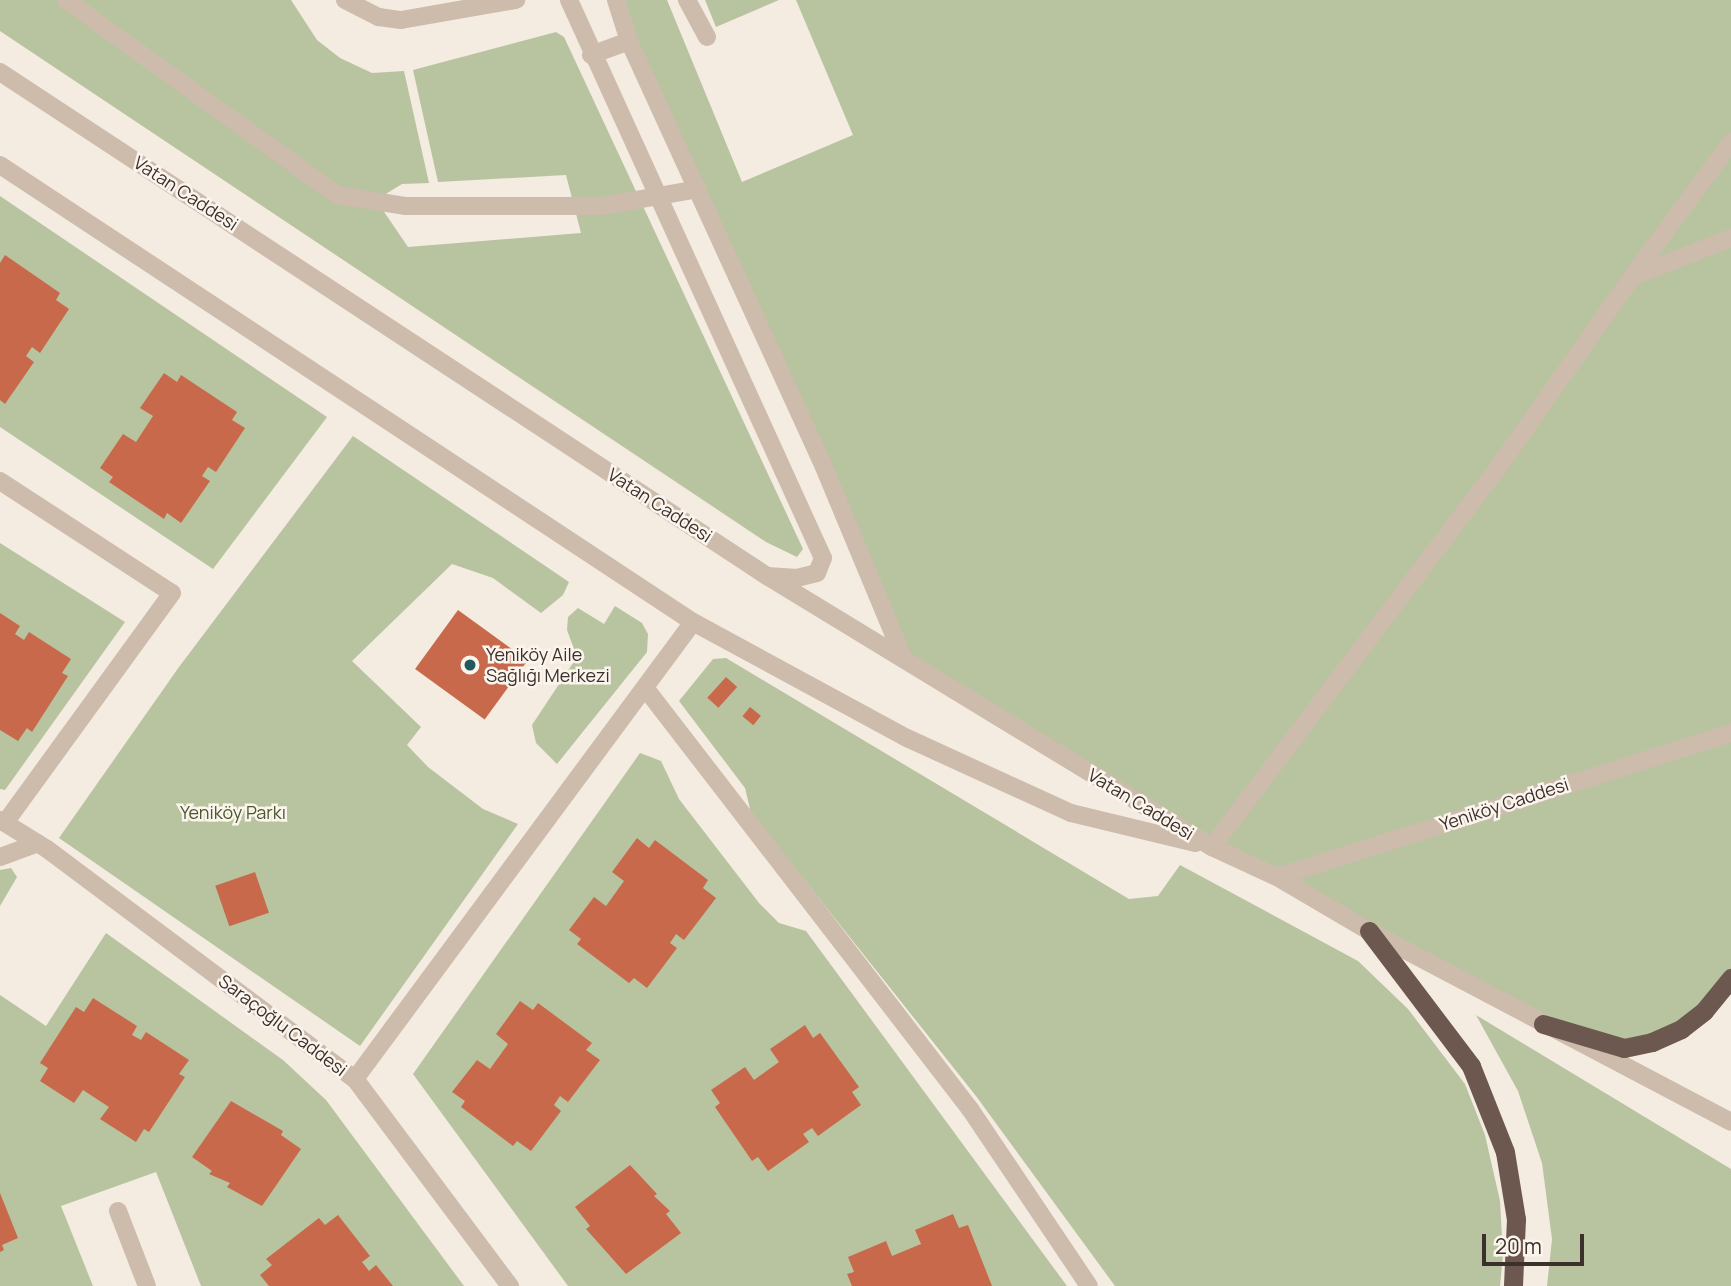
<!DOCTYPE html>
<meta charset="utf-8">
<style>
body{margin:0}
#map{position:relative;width:1731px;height:1286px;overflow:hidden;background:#f4ebe1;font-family:Manrope,sans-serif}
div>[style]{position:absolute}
.green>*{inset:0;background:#b8c4a0}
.building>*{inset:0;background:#c8694b;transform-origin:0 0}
.service>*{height:18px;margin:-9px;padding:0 9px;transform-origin:9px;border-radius:9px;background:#cdbbac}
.pedestrian>*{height:18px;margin:-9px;padding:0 9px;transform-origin:9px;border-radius:9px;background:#cdbbac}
.minor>*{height:18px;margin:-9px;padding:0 9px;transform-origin:9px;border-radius:9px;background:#cdbbac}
.tertiary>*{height:18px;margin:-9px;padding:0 9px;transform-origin:9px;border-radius:9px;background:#cdbbac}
.trunk>*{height:19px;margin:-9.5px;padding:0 9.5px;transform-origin:9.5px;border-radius:9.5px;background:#6c584f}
.dots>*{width:19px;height:19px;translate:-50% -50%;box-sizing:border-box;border:4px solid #fbf5ee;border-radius:50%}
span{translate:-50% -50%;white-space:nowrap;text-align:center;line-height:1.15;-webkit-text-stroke:5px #fbf5ee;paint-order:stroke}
.street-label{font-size:18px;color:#3b302b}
.poi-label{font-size:18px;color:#3b302b}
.left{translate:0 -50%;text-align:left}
.park-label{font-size:18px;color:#4a5a2e}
.scale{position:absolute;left:1482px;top:1234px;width:102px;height:32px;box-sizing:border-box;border:4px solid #3b302b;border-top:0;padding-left:9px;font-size:21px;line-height:24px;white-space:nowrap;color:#3b302b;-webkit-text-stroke:5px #fbf5ee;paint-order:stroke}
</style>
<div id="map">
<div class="green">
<i style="clip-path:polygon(0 0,291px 0,317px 40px,340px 58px,372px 73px,404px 71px,429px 183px,402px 184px,376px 200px,408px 247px,581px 233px,566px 175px,438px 182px,413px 70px,556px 32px,564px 37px,803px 549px,797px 557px,766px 542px,0 31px)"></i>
<i style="clip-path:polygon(616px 0,667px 0,742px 182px,853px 135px,796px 0,1731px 0,1731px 978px,1704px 1011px,1624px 1048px,1543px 1024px,1369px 931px,904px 659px)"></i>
<i style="clip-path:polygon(705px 0,779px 0,716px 27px)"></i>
<i style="clip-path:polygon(0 196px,327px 417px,213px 569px,0 427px)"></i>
<i style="clip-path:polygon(353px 436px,569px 582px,563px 595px,541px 613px,493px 578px,452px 564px,352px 661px,421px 727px,407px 745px,428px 767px,483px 809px,518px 824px,360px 1046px,59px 838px,179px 667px)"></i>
<i style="clip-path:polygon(0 543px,125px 622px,5px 790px,0 789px)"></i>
<i style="clip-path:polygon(615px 606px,642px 623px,648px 634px,647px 652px,557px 764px,536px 743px,532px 725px,577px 657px,567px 630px,568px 617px,578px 608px,604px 624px)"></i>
<i style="clip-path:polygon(726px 658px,1129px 899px,1158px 896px,1180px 865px,1358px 961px,1408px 1009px,1465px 1084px,1485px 1135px,1500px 1201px,1503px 1255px,1500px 1286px,1115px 1286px,976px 1096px,751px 813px,745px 788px,679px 701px,713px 659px)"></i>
<i style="clip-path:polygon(640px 753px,661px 761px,679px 799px,759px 903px,779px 923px,806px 931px,1067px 1286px,568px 1286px,413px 1074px)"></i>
<i style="clip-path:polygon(11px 868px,17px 877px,0 906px,0 870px)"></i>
<i style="clip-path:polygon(106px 933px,283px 1060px,326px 1100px,464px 1286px,201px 1286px,156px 1172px,61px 1206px,93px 1286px,0 1286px,0 995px,46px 1026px)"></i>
<i style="clip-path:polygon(1476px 1015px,1731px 1169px,1731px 1286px,1547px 1286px,1552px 1239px,1542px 1163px,1518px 1091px)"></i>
</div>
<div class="building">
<i style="clip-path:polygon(5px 255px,60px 293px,56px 300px,69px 309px,40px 353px,32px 347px,26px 356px,34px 362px,5px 404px,0 400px,0 263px)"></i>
<i style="clip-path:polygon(164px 373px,177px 382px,181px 375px,237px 412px,232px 420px,245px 428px,216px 472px,208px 467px,202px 476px,210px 481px,181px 523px,167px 513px,164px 519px,109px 482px,113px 477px,100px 468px,123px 434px,136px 442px,153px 416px,140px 408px)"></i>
<i style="left:458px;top:610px;width:86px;height:73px;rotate:36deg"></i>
<i style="clip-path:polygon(0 613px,20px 626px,15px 634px,24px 640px,29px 632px,71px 659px,62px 673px,68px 676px,32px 732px,27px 728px,18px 741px,0 730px)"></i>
<i style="left:726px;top:677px;width:15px;height:28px;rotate:42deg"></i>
<i style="left:750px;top:707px;width:14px;height:12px;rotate:39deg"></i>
<i style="clip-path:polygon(637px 838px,649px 848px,655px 840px,708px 880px,703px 888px,716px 898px,684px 940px,676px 934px,670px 943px,677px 948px,647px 988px,634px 978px,629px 983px,577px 944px,581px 939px,569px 930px,594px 897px,606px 906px,624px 881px,612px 872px)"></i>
<i style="left:255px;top:872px;width:43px;height:42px;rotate:71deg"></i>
<i style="clip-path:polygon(93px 998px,137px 1026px,132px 1035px,141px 1040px,146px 1032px,189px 1060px,179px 1074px,185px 1077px,149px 1132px,144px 1129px,136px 1142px,100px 1119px,109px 1107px,83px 1090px,74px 1103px,40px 1081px,48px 1068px,40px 1063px,76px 1007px,84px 1012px)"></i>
<i style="clip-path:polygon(520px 1001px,533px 1010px,538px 1003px,592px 1043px,586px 1050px,600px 1060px,568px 1102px,560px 1096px,554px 1105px,561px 1111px,531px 1151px,517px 1141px,513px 1146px,461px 1107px,465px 1101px,452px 1092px,477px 1060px,490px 1069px,508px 1044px,496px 1034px)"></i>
<i style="clip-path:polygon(805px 1025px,813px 1038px,820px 1033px,859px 1087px,852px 1092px,861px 1105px,818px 1136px,812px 1128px,803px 1134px,809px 1142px,768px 1171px,758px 1157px,752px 1161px,715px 1107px,720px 1103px,711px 1090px,745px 1067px,754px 1080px,779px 1062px,770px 1049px)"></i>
<i style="clip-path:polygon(231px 1101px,283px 1131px,281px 1135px,301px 1149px,262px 1206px,227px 1187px,230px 1183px,209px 1174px,212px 1171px,192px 1157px)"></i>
<i style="clip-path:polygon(630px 1165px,657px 1194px,654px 1196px,670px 1211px,666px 1214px,681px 1233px,626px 1274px,586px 1229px,590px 1226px,575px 1207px)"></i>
<i style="clip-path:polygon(0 1193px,18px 1238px,2px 1245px,4px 1250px,0 1252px)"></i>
<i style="clip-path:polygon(953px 1214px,959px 1228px,968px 1225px,992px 1286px,852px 1286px,847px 1274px,854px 1272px,848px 1257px,886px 1241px,892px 1256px,921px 1244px,915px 1230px)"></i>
<i style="clip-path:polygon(338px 1215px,370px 1256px,362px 1262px,369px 1271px,376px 1265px,393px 1286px,269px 1286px,260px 1275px,272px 1265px,266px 1259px,319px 1218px,325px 1225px)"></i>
</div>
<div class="service">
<i style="left:66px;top:0;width:334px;rotate:35.7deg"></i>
<i style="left:337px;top:195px;width:70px;rotate:9.1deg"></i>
<i style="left:406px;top:206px;width:196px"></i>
<i style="left:602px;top:206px;width:97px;rotate:-10deg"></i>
<i style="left:345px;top:0;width:38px;rotate:27deg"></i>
<i style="left:379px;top:17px;width:22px;rotate:8deg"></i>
<i style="left:401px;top:20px;width:117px;rotate:-9.9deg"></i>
<i style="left:569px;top:0;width:613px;rotate:65.53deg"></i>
<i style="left:823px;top:558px;width:16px;rotate:112deg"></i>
<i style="left:817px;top:573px;width:21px;rotate:166deg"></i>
<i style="left:797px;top:578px;width:30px;rotate:-176deg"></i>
<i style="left:616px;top:0;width:43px;rotate:72.4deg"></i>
<i style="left:629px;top:41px;width:461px;rotate:65.4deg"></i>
<i style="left:821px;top:460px;width:216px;rotate:67.4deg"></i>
<i style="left:687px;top:0;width:42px;rotate:61.6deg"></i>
<i style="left:591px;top:55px;width:40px;rotate:-20.2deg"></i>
<i style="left:0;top:481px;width:205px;rotate:33.1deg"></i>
<i style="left:172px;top:593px;width:284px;rotate:126deg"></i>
<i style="left:118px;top:1211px;width:80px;rotate:68.9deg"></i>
</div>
<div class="pedestrian">
<i style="left:646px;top:689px;width:530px;rotate:52.35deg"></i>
<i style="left:970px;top:1109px;width:213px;rotate:56.1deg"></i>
<i style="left:0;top:857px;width:40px;rotate:-20.2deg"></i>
</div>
<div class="minor">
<i style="left:1632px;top:277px;width:167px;rotate:-53.7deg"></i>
<i style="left:0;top:820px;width:55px;rotate:31.7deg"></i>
<i style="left:47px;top:849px;width:384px;rotate:36.8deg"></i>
<i style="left:355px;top:1079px;width:259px;rotate:53.2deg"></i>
<i style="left:1212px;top:847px;width:482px;rotate:-53deg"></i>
<i style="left:1502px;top:462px;width:226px;rotate:-54.9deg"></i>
<i style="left:1632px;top:277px;width:106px;rotate:-21.5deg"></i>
<i style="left:355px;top:1079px;width:568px;rotate:-53.51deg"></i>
</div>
<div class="tertiary">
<i style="left:0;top:72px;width:918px;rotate:33.31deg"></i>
<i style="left:767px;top:576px;width:521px;rotate:31.34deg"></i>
<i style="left:1212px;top:847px;width:72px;rotate:24.8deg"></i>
<i style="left:1277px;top:877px;width:107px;rotate:30.4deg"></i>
<i style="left:1369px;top:931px;width:409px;rotate:27.8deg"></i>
<i style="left:0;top:165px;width:830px;rotate:33.4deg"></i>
<i style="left:693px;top:622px;width:243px;rotate:28.5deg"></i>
<i style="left:907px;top:738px;width:180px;rotate:24.6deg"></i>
<i style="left:1071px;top:813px;width:128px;rotate:13.6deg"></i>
<i style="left:1277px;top:877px;width:476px;rotate:-17.6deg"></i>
</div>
<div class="trunk">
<i style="left:1369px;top:931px;width:169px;rotate:52.9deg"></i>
<i style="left:1471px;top:1066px;width:92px;rotate:68.4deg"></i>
<i style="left:1505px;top:1152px;width:68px;rotate:80.7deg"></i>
<i style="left:1516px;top:1219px;width:67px;rotate:92.6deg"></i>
<i style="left:1543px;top:1024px;width:84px;rotate:16.5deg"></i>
<i style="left:1624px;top:1048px;width:29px;rotate:-12deg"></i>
<i style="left:1652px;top:1042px;width:32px;rotate:-24deg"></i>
<i style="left:1681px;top:1029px;width:29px;rotate:-38deg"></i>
<i style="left:1704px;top:1011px;width:43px;rotate:-50.7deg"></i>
</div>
<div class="dots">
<i style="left:470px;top:665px;background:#1f5a5e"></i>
</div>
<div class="street-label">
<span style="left:186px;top:193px;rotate:33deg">Vatan Caddesi</span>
<span style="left:660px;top:505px;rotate:33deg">Vatan Caddesi</span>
<span style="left:1141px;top:804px;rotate:31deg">Vatan Caddesi</span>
<span style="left:1504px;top:804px;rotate:-18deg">Yeniköy Caddesi</span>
<span style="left:283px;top:1025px;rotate:37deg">Saraçoğlu Caddesi</span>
</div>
<div class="poi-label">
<span class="left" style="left:486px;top:665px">Yeniköy Aile<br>Sağlığı Merkezi</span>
</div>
<div class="park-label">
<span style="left:233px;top:812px">Yeniköy Parkı</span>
</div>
<div class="scale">20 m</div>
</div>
